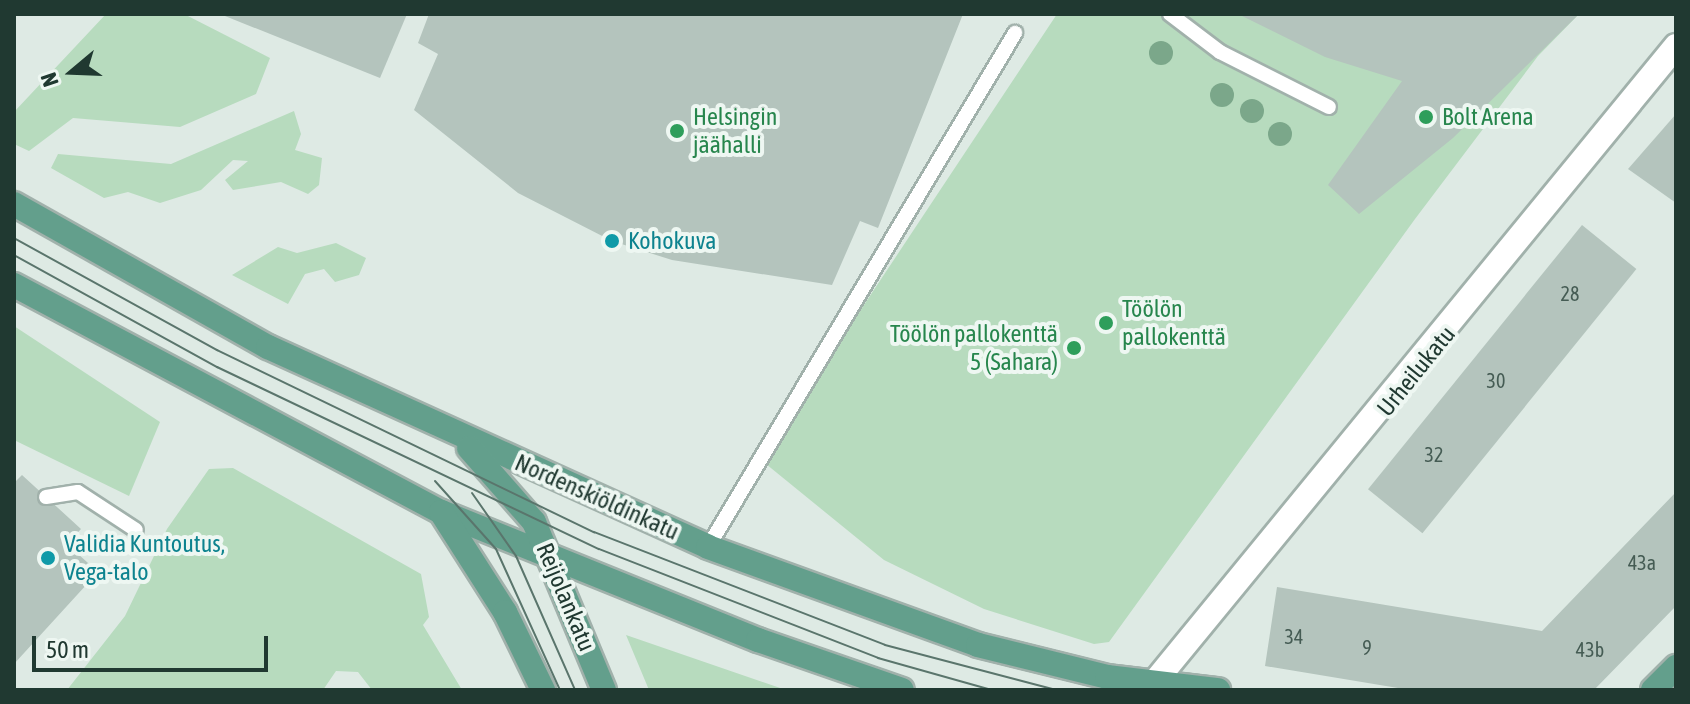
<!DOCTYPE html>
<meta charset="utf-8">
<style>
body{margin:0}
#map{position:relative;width:1690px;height:704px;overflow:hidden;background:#deeae4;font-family:"Asap Condensed",sans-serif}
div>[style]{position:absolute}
.green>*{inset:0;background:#b7dbbe}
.building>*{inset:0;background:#b4c4bd;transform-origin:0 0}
.roads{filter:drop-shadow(2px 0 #a1b1ab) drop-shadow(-2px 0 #a1b1ab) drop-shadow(0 2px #a1b1ab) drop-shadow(0 -2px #a1b1ab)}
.lane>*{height:14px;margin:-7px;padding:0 7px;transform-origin:7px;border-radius:7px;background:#fff}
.street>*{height:24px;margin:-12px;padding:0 12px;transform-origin:12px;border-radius:12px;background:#fff}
.primary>*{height:24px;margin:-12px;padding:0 12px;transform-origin:12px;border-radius:12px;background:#639f8c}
.tram>*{height:2px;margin:-1px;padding:0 1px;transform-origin:1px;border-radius:1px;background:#5a756c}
.trees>*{width:24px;height:24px;margin:-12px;border-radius:50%;background:#7ba78a}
.dots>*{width:22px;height:22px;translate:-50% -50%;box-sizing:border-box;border:4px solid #eef7f2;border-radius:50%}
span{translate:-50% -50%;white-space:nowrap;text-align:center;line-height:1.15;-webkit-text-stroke:8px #eef7f2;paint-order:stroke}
.number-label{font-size:20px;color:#455c54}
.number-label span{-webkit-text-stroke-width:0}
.leisure-label{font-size:24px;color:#27864d}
.left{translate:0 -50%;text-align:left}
.right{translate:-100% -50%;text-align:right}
.culture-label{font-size:24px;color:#0d838f}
.street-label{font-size:24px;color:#203931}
.frame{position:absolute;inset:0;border:16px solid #203931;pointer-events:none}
.north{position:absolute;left:32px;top:32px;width:80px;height:80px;-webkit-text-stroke:6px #eef7f2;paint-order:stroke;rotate:251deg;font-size:22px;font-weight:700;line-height:32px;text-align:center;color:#203931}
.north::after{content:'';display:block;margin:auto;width:28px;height:36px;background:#203931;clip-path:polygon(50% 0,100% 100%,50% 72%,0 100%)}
.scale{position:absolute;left:32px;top:636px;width:236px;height:36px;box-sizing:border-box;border:4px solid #203931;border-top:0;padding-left:10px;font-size:24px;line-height:28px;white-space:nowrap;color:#203931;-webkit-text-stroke:6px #eef7f2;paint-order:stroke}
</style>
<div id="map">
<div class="green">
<i style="clip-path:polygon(106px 14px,184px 14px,270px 58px,256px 94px,180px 127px,73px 118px,29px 151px,14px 144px,14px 112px)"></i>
<i style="clip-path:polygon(1057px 14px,1579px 14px,1538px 56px,1415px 219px,1109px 642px,1094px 644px,984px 609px,884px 560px,761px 460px)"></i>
<i style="clip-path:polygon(294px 111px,301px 134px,295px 150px,322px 158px,319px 185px,308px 194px,281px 182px,233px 190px,225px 180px,248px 161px,233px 160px,201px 190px,160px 203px,128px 192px,104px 198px,51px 168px,58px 154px,171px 164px)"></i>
<i style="clip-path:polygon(336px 243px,366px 258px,359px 275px,335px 282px,324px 269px,305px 274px,288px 304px,232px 275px,278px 247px,297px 253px)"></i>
<i style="clip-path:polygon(14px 326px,160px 422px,129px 496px,14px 440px)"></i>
<i style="clip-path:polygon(233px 468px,421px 574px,429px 617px,423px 625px,462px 690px,372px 690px,358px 672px,336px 671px,323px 690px,67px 690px,125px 616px,167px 529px,209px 469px)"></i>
<i style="clip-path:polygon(626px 635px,786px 690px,787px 690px,649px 690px)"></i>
</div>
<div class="building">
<i style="clip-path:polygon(220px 14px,407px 14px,380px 78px)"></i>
<i style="clip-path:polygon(429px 14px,963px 14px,878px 228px,860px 221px,832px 285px,672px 260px,612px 241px,518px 193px,414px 110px,438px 54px,418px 43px)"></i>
<i style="clip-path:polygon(1238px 14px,1404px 16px,1579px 14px,1453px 138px,1359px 214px,1328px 185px,1402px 81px,1325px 57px)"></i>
<i style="clip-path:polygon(1676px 114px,1676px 203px,1628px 169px)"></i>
<i style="left:1582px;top:225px;width:70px;height:340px;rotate:39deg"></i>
<i style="clip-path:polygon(22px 475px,81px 529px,67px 544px,98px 572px,14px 664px,14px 483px)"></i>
<i style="clip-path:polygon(1676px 492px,1676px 606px,1594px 690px,1410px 690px,1265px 666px,1277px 587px,1542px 631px)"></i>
</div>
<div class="roads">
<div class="lane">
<i style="left:1170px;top:14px;width:63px;rotate:37.2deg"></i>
<i style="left:1220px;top:52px;width:122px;rotate:26.8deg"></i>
<i style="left:46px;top:497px;width:32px;rotate:-9deg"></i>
<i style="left:78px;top:492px;width:69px;rotate:33.2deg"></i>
<i style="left:708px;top:547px;width:599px;rotate:-59.15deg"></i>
</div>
<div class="street">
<i style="left:1148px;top:690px;width:833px;rotate:-50.65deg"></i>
</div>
<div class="primary">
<i style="left:14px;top:204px;width:291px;rotate:29.4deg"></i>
<i style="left:268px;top:347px;width:483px;rotate:24.4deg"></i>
<i style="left:708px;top:547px;width:287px;rotate:19.9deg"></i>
<i style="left:978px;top:645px;width:133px;rotate:13.9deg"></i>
<i style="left:1107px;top:677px;width:112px;rotate:6.7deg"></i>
<i style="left:14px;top:285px;width:484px;rotate:28deg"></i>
<i style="left:441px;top:512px;width:342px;rotate:22deg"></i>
<i style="left:758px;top:640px;width:152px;rotate:19.1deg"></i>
<i style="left:469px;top:448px;width:98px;rotate:48.7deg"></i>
<i style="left:534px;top:522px;width:182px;rotate:67.4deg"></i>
<i style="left:441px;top:512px;width:119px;rotate:57.4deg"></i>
<i style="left:505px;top:612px;width:87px;rotate:64deg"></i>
<i style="left:1653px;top:690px;width:33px;rotate:-45deg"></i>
</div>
</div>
<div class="tram">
<i style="left:14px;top:238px;width:232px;rotate:28.9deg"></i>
<i style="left:217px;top:350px;width:419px;rotate:25.8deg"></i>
<i style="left:594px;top:532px;width:312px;rotate:21.2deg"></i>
<i style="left:885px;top:645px;width:177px;rotate:14.7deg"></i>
<i style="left:14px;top:255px;width:232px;rotate:28.9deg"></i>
<i style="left:217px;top:367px;width:423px;rotate:25.5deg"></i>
<i style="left:599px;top:549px;width:300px;rotate:21.3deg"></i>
<i style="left:878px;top:658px;width:118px;rotate:15.7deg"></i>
<i style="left:435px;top:481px;width:91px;rotate:48.1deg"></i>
<i style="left:496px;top:549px;width:155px;rotate:65.6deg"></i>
<i style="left:472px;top:493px;width:77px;rotate:55.1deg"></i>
<i style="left:516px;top:556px;width:146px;rotate:66.2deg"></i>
</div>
<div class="trees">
<i style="left:1161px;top:53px"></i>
<i style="left:1222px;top:95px"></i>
<i style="left:1252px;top:111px"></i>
<i style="left:1280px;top:134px"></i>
</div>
<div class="dots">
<i style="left:1426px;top:117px;background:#2e9e5b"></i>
<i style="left:677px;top:131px;background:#2e9e5b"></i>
<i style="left:612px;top:241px;background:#0f9aa8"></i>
<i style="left:1106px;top:323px;background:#2e9e5b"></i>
<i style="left:1074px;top:348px;background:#2e9e5b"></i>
<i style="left:48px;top:558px;background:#0f9aa8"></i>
</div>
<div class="number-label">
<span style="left:1570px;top:293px">28</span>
<span style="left:1496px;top:380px">30</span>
<span style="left:1434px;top:454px">32</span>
<span style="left:1642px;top:562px">43a</span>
<span style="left:1294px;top:636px">34</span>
<span style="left:1367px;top:647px">9</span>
<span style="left:1590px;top:649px">43b</span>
</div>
<div class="leisure-label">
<span class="left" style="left:693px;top:131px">Helsingin<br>jäähalli</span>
<span class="left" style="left:1442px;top:117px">Bolt Arena</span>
<span class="left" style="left:1122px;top:323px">Töölön<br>pallokenttä</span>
<span class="right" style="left:1058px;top:348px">Töölön pallokenttä<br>5 (Sahara)</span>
</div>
<div class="culture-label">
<span class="left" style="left:628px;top:241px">Kohokuva</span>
<span class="left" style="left:64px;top:558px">Validia Kuntoutus,<br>Vega-talo</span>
</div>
<div class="street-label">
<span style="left:1416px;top:371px;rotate:-51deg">Urheilukatu</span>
<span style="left:597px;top:497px;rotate:24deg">Nordenskiöldinkatu</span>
<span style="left:566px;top:597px;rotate:67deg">Reijolankatu</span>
</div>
<div class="frame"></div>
<div class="north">N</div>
<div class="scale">50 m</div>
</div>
